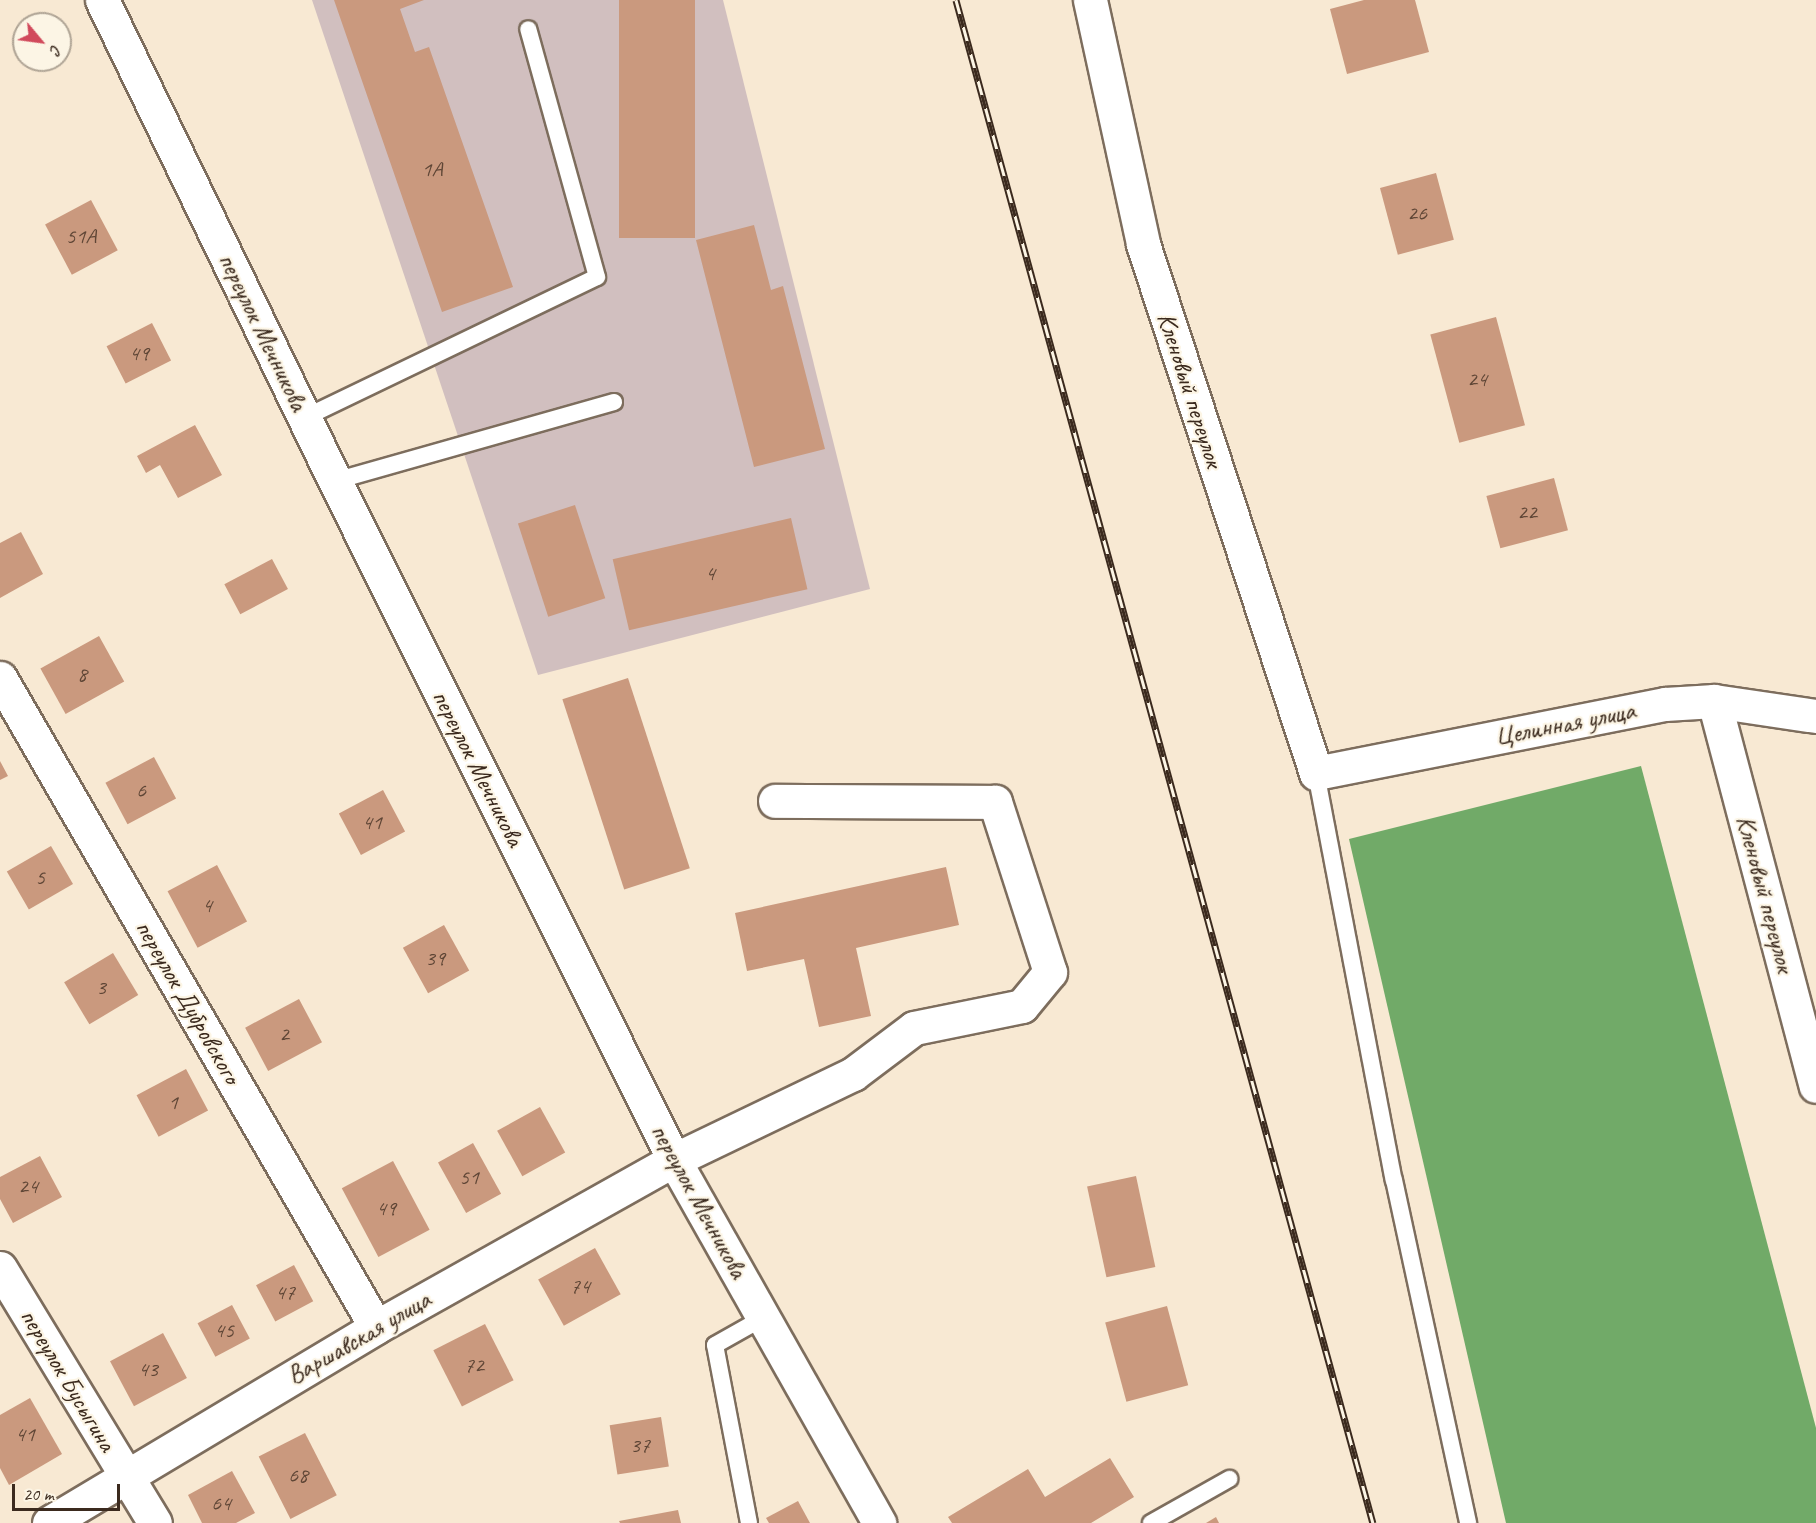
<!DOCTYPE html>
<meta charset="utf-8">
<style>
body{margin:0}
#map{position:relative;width:1816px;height:1523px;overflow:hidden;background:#f8e9d3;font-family:Caveat,sans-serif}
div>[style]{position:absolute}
.industrial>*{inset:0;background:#d1bfbf}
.forest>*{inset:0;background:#71aa68}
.building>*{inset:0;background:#ca997e;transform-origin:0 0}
.roads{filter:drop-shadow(2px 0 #7d6d5d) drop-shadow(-2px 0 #7d6d5d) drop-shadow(0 2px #7d6d5d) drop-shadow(0 -2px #7d6d5d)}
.service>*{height:16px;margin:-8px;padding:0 8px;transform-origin:8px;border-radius:8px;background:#fff}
.minor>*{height:33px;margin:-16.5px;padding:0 16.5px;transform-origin:16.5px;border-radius:16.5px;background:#fff}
.tertiary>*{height:33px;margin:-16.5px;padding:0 16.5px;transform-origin:16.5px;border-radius:16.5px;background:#fff}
.rail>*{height:7px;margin-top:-3.5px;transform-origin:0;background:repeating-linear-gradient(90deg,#fcf5e5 0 14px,#3b2a1e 0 28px);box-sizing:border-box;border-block:2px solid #3b2a1e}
span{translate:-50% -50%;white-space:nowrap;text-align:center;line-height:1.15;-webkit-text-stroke:4.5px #fcf5e5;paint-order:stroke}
.number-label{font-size:22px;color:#5f4636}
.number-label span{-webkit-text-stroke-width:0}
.street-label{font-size:26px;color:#3b2a1e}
.north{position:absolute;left:12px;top:12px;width:60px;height:60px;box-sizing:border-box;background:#fcf5e5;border:2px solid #afa495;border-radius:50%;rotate:119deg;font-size:16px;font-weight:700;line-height:24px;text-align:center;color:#3b2a1e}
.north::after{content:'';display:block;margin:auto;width:21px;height:27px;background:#d1495b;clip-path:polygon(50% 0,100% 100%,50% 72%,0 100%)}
.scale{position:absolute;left:12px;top:1484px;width:108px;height:27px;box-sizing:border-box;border:3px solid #3b2a1e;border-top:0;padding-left:8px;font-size:18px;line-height:21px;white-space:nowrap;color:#3b2a1e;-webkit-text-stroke:4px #fcf5e5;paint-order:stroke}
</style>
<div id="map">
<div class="industrial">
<i style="clip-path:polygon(312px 0,723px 0,870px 589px,538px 675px)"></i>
</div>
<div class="forest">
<i style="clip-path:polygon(1641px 766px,1816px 1428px,1816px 1523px,1506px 1523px,1349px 839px)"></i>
</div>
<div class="building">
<i style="clip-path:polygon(334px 0,424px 0,400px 9px,415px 52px,429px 47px,513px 287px,442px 312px)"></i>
<i style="left:619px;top:0;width:76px;height:238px"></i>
<i style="clip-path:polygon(1364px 0,1415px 0,1429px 52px,1347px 74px,1330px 9px)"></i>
<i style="left:1436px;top:173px;width:69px;height:58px;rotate:75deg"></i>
<i style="left:91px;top:200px;width:57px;height:52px;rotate:62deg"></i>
<i style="clip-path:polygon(754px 225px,771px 290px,783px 286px,825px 449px,754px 467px,696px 240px)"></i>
<i style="left:1496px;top:317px;width:112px;height:68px;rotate:75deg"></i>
<i style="left:152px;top:323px;width:42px;height:51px;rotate:63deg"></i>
<i style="clip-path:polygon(195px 425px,222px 475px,178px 498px,160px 465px,146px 473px,137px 456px)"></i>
<i style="left:1554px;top:478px;width:54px;height:70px;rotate:75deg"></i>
<i style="left:575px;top:505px;width:98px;height:60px;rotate:72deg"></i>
<i style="left:791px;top:518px;width:73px;height:183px;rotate:77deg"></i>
<i style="clip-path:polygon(21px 532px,43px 574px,0 598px,0 543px)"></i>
<i style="left:272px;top:559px;width:34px;height:54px;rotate:62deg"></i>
<i style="left:99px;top:636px;width:52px;height:67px;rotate:61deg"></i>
<i style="left:628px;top:678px;width:200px;height:69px;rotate:72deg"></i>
<i style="left:154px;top:757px;width:47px;height:55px;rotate:62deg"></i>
<i style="clip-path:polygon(0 761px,8px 776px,0 780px)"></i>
<i style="left:383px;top:790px;width:47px;height:50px;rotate:62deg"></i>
<i style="left:51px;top:846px;width:44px;height:51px;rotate:60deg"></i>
<i style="left:217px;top:865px;width:64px;height:56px;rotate:62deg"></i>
<i style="clip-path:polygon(946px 867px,959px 925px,856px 948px,871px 1016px,819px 1027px,804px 959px,747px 971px,735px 913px)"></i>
<i style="left:444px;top:925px;width:52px;height:47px;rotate:61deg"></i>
<i style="left:113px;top:953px;width:49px;height:57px;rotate:59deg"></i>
<i style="left:299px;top:999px;width:49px;height:61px;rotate:62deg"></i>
<i style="left:186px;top:1069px;width:47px;height:56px;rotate:62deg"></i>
<i style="left:540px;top:1107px;width:52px;height:49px;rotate:61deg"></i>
<i style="left:473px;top:1143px;width:58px;height:40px;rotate:61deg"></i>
<i style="clip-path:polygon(40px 1156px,62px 1197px,13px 1223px,0 1199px,0 1177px)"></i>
<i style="left:393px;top:1161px;width:78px;height:58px;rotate:62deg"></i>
<i style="left:1136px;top:1176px;width:93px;height:50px;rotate:78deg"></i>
<i style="left:595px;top:1248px;width:53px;height:65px;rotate:61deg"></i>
<i style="left:294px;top:1265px;width:41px;height:43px;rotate:62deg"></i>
<i style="left:232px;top:1305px;width:38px;height:39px;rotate:62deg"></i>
<i style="left:1167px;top:1306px;width:82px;height:64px;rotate:75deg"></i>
<i style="left:485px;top:1324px;width:63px;height:58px;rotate:63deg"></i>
<i style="left:163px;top:1333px;width:51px;height:60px;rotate:62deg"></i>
<i style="clip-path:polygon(30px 1398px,62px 1454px,9px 1485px,0 1468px,0 1415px)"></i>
<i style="left:661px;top:1417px;width:50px;height:52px;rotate:81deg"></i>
<i style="left:305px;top:1433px;width:70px;height:52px;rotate:63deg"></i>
<i style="clip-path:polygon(1110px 1458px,1134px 1497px,1091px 1523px,952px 1523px,948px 1517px,1028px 1469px,1045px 1497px)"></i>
<i style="clip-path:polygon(232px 1471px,255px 1513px,236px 1523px,202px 1523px,188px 1495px)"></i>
<i style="clip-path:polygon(798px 1501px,810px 1523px,769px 1523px,766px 1518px)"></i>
<i style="clip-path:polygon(678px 1510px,681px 1523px,620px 1523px,619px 1521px)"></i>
<i style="clip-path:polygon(1216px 1517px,1219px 1523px,1206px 1523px)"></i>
</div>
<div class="roads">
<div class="service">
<i style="left:304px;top:418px;width:325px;rotate:-25.7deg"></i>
<i style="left:597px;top:277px;width:257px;rotate:-105.5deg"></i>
<i style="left:335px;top:481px;width:290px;rotate:-15.8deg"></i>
<i style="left:1316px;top:773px;width:414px;rotate:79.2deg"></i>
<i style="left:1394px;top:1180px;width:351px;rotate:77.8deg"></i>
<i style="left:749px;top:1523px;width:181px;rotate:-100.8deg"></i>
<i style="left:715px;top:1345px;width:55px;rotate:-29.4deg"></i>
<i style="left:1151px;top:1523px;width:90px;rotate:-29.4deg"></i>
</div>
<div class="minor">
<i style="left:1090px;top:0;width:250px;rotate:77.7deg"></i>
<i style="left:1143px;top:244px;width:557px;rotate:71.89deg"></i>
<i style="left:1316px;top:773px;width:356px;rotate:-11.2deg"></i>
<i style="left:1665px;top:704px;width:49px;rotate:-3.5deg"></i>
<i style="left:1714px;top:701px;width:103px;rotate:8.4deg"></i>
<i style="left:0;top:678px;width:750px;rotate:59.91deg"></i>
<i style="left:1714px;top:701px;width:398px;rotate:75.2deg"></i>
<i style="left:0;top:1268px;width:298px;rotate:58.7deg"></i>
<i style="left:49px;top:1523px;width:381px;rotate:-30.9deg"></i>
<i style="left:376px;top:1327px;width:342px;rotate:-29.3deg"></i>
<i style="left:674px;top:1160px;width:199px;rotate:-25.7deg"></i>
<i style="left:853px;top:1074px;width:76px;rotate:-37deg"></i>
<i style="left:914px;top:1028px;width:110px;rotate:-11.5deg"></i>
<i style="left:1022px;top:1006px;width:44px;rotate:-50.5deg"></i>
<i style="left:1050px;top:972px;width:179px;rotate:-107.9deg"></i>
<i style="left:995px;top:802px;width:220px;rotate:-179.7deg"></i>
</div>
<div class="tertiary">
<i style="left:102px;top:0;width:534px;rotate:64.15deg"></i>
<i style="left:335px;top:481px;width:759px;rotate:63.47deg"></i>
<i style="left:674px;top:1160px;width:417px;rotate:60.5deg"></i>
</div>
</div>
<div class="rail">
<i style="left:956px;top:0;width:1579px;rotate:74.69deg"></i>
</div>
<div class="number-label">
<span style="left:432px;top:170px">1А</span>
<span style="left:1417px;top:214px">26</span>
<span style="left:81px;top:237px">51А</span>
<span style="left:139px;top:354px">49</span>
<span style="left:1477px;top:380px">24</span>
<span style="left:1527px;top:513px">22</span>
<span style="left:710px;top:574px">4</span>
<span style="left:82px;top:675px">8</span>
<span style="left:141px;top:791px">6</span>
<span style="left:372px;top:823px">41</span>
<span style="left:40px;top:878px">5</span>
<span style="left:207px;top:906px">4</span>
<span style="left:435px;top:959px">39</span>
<span style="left:101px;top:988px">3</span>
<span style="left:284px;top:1035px">2</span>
<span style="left:173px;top:1103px">1</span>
<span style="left:469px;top:1178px">51</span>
<span style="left:28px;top:1187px">24</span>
<span style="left:386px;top:1209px">49</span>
<span style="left:580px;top:1287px">74</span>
<span style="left:285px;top:1293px">47</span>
<span style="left:224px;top:1331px">45</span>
<span style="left:474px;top:1366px">72</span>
<span style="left:148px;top:1370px">43</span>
<span style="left:25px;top:1435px">41</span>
<span style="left:640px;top:1446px">37</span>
<span style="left:298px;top:1476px">68</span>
<span style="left:221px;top:1504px">64</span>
</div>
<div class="street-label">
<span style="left:263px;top:332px;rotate:64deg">переулок Мечникова</span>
<span style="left:1190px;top:390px;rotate:72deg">Кленовый переулок</span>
<span style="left:1565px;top:724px;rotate:-11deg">Целинная улица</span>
<span style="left:478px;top:768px;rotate:63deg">переулок Мечникова</span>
<span style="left:1765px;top:894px;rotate:75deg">Кленовый переулок</span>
<span style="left:188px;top:1002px;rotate:60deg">переулок Дубровского</span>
<span style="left:699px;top:1201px;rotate:61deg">переулок Мечникова</span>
<span style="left:359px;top:1338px;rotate:-30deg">Варшавская улица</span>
<span style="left:68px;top:1380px;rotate:59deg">переулок Бусыгина</span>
</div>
<div class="north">С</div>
<div class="scale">20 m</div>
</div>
